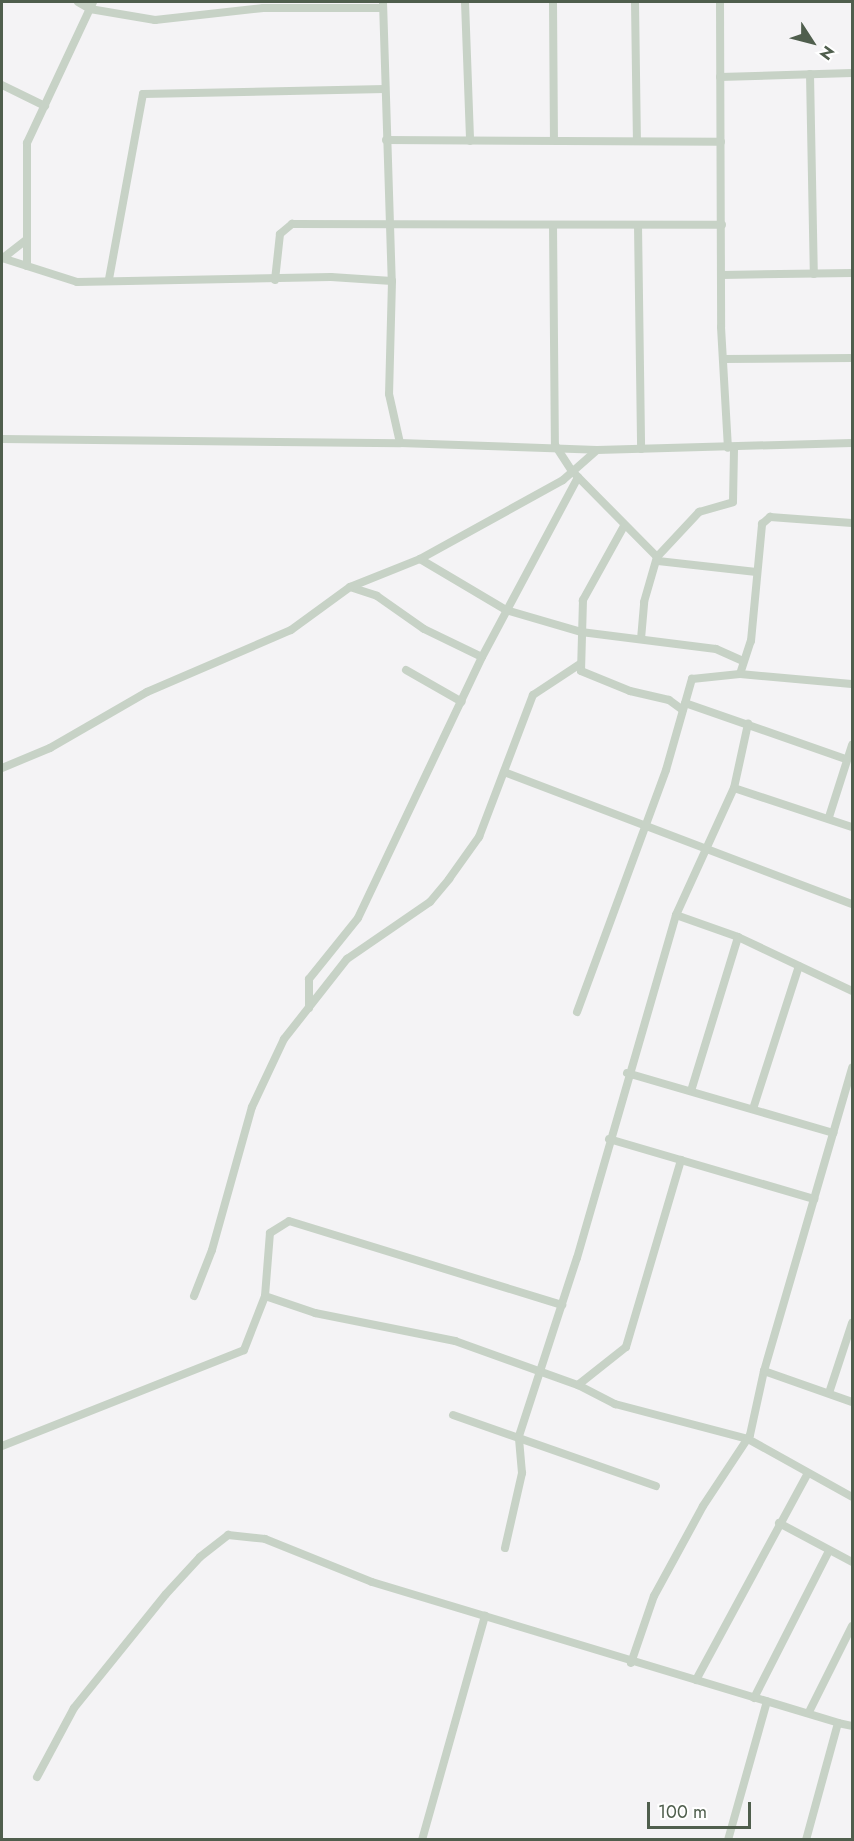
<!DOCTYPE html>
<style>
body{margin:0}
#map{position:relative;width:854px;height:1841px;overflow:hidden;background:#f4f3f5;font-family:Jost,sans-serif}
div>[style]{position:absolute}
.minor>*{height:8px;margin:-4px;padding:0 4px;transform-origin:4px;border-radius:4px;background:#c7d2c6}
span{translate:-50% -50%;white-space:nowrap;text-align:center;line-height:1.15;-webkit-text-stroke:4.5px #fff;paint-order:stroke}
.frame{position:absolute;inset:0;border:3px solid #4f5e4d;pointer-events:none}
.north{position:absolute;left:782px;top:12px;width:60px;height:60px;-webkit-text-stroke:4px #fff;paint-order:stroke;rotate:126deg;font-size:16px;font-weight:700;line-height:24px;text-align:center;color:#4f5e4d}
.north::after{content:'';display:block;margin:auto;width:21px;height:27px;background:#4f5e4d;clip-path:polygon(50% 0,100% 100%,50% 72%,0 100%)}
.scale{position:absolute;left:647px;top:1802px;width:104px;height:27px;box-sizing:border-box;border:3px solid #4f5e4d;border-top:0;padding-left:8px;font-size:18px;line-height:21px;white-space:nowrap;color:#4f5e4d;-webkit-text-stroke:4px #fff;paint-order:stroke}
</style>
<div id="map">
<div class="minor">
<i style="left:78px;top:2px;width:14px;rotate:30deg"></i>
<i style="left:90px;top:9px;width:66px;rotate:9.6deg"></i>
<i style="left:155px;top:20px;width:109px;rotate:-6.3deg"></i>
<i style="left:263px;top:8px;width:120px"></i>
<i style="left:383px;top:2px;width:279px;rotate:88.2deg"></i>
<i style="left:465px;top:2px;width:139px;rotate:87.9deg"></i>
<i style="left:553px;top:2px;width:138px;rotate:89.6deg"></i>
<i style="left:635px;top:2px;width:138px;rotate:89.2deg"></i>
<i style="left:720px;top:2px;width:325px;rotate:89.8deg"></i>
<i style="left:721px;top:327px;width:121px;rotate:86.7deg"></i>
<i style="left:810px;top:74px;width:200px;rotate:88.9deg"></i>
<i style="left:720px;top:77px;width:132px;rotate:-1.7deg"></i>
<i style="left:2px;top:85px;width:48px;rotate:26deg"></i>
<i style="left:386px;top:140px;width:335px;rotate:0.3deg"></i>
<i style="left:553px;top:225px;width:220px;rotate:89.5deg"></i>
<i style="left:555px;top:445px;width:31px;rotate:57deg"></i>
<i style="left:572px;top:471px;width:121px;rotate:45.3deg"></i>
<i style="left:638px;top:225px;width:224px;rotate:89.2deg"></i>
<i style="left:2px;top:258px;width:79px;rotate:17.7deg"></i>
<i style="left:77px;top:282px;width:254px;rotate:-1.1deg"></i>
<i style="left:331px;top:277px;width:61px;rotate:3.8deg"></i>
<i style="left:392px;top:281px;width:113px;rotate:91.5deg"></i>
<i style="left:389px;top:394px;width:50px;rotate:77.3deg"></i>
<i style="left:400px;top:443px;width:197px;rotate:2deg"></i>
<i style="left:3px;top:258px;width:29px;rotate:-38deg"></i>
<i style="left:27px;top:266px;width:123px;rotate:-90deg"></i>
<i style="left:27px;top:143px;width:156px;rotate:-64.9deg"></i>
<i style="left:722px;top:275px;width:130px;rotate:-0.9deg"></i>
<i style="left:109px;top:279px;width:188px;rotate:-79.6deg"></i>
<i style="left:143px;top:94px;width:242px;rotate:-1.2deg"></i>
<i style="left:275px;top:280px;width:46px;rotate:-83.8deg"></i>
<i style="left:280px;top:234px;width:16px;rotate:-40deg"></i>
<i style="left:292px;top:224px;width:430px;rotate:0.1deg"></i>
<i style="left:723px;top:359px;width:129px;rotate:-0.4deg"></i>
<i style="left:2px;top:439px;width:398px;rotate:0.6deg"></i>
<i style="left:624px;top:526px;width:85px;rotate:119deg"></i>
<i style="left:583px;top:600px;width:71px;rotate:91.6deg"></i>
<i style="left:581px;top:671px;width:53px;rotate:22.2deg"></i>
<i style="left:630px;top:691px;width:40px;rotate:13deg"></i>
<i style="left:669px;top:700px;width:17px;rotate:36deg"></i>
<i style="left:420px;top:559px;width:100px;rotate:30.7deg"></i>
<i style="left:506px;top:610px;width:78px;rotate:16.3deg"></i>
<i style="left:581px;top:632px;width:136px;rotate:7.2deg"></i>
<i style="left:716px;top:649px;width:27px;rotate:24deg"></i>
<i style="left:658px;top:561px;width:99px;rotate:6.4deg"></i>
<i style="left:350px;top:587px;width:28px;rotate:18deg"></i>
<i style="left:377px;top:596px;width:57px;rotate:35.1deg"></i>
<i style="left:424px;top:629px;width:64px;rotate:25.8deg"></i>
<i style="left:641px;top:639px;width:37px;rotate:-85deg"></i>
<i style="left:644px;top:602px;width:47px;rotate:-73.9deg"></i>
<i style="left:657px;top:557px;width:62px;rotate:-47deg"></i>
<i style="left:699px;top:512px;width:35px;rotate:-16deg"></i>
<i style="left:733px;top:502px;width:54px;rotate:-88.9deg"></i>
<i style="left:406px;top:670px;width:64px;rotate:29.7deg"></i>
<i style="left:740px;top:674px;width:35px;rotate:-72deg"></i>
<i style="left:751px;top:641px;width:118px;rotate:-84.6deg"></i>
<i style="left:762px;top:524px;width:11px;rotate:-41deg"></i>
<i style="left:770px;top:517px;width:82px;rotate:4.2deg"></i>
<i style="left:685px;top:703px;width:170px;rotate:19.2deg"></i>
<i style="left:2px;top:768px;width:52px;rotate:-22.6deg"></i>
<i style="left:50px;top:748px;width:112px;rotate:-30deg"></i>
<i style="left:147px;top:692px;width:157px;rotate:-23.3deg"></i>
<i style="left:291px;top:630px;width:73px;rotate:-36.1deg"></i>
<i style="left:350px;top:587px;width:75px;rotate:-21.8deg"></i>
<i style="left:420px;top:559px;width:163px;rotate:-28.9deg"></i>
<i style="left:563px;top:480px;width:45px;rotate:-41.4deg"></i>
<i style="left:597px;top:450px;width:255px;rotate:-1.6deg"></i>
<i style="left:504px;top:772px;width:372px;rotate:20.8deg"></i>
<i style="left:734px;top:788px;width:124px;rotate:18.3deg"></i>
<i style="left:829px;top:817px;width:76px;rotate:-72.3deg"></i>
<i style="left:676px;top:915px;width:66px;rotate:19.5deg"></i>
<i style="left:738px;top:937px;width:126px;rotate:25.3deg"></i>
<i style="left:309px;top:1008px;width:29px;rotate:-90deg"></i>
<i style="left:309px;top:979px;width:78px;rotate:-51.2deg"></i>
<i style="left:358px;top:918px;width:289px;rotate:-64.6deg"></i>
<i style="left:482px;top:657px;width:204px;rotate:-61.9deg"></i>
<i style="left:577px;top:1012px;width:258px;rotate:-69.8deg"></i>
<i style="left:666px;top:770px;width:95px;rotate:-74.1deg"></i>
<i style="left:692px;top:679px;width:48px;rotate:-5.9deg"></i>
<i style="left:740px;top:674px;width:112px;rotate:5.1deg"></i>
<i style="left:627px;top:1073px;width:215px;rotate:16.2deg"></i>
<i style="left:691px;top:1091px;width:161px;rotate:-73deg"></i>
<i style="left:753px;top:1109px;width:150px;rotate:-72.2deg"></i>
<i style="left:609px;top:1139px;width:214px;rotate:16.3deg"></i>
<i style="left:194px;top:1296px;width:49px;rotate:-68.6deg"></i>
<i style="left:212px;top:1250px;width:148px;rotate:-74.4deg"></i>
<i style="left:252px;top:1107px;width:75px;rotate:-64.8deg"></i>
<i style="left:284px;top:1039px;width:102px;rotate:-51.8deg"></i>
<i style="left:347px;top:959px;width:101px;rotate:-34.5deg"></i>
<i style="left:430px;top:902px;width:30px;rotate:-50deg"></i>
<i style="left:449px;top:879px;width:52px;rotate:-54.5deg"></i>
<i style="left:479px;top:837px;width:152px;rotate:-69.2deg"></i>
<i style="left:533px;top:695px;width:56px;rotate:-33.4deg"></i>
<i style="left:265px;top:1296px;width:53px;rotate:18.8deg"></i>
<i style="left:315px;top:1313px;width:143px;rotate:11.3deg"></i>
<i style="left:455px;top:1341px;width:131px;rotate:19.7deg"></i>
<i style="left:578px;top:1385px;width:42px;rotate:27.2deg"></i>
<i style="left:615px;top:1404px;width:138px;rotate:14.7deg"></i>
<i style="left:748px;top:1439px;width:119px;rotate:29.1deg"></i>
<i style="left:764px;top:1371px;width:93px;rotate:19.4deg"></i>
<i style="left:578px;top:1385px;width:61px;rotate:-38.4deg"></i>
<i style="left:626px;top:1347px;width:195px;rotate:-73.6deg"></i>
<i style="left:829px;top:1393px;width:74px;rotate:-71.8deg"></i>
<i style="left:453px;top:1415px;width:215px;rotate:19.3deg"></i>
<i style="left:2px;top:1446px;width:260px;rotate:-21.6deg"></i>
<i style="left:244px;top:1350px;width:58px;rotate:-68.7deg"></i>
<i style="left:265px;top:1296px;width:63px;rotate:-85.5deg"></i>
<i style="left:270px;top:1233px;width:22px;rotate:-32deg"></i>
<i style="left:289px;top:1221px;width:286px;rotate:17.1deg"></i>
<i style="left:779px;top:1523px;width:83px;rotate:28.1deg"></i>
<i style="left:505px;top:1548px;width:77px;rotate:-77.2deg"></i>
<i style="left:522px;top:1473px;width:37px;rotate:-95deg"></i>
<i style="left:519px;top:1436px;width:187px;rotate:-72deg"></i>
<i style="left:577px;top:1258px;width:357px;rotate:-73.9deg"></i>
<i style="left:676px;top:915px;width:140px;rotate:-65.5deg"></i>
<i style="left:734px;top:788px;width:66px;rotate:-77.7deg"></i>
<i style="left:631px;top:1663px;width:71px;rotate:-71.1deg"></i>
<i style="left:654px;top:1596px;width:102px;rotate:-61.4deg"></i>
<i style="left:703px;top:1506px;width:85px;rotate:-56.5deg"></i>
<i style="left:750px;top:1435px;width:66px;rotate:-77.7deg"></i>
<i style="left:764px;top:1371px;width:316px;rotate:-73.8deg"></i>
<i style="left:696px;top:1680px;width:235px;rotate:-61.6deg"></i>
<i style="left:754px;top:1698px;width:163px;rotate:-63deg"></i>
<i style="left:809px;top:1712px;width:96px;rotate:-63.4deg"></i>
<i style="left:838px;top:1723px;width:14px;rotate:12deg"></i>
<i style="left:37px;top:1777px;width:78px;rotate:-61.8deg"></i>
<i style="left:74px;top:1708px;width:146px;rotate:-51.1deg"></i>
<i style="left:166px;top:1594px;width:50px;rotate:-47.4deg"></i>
<i style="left:200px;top:1557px;width:36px;rotate:-38deg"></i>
<i style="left:228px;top:1535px;width:37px;rotate:6deg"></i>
<i style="left:265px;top:1539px;width:115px;rotate:21.9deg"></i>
<i style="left:372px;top:1582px;width:487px;rotate:16.8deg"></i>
<i style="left:838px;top:1723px;width:121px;rotate:105.3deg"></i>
<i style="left:422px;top:1840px;width:233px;rotate:-74.3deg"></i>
<i style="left:728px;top:1840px;width:144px;rotate:-74.3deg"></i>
</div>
<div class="frame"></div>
<div class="north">N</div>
<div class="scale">100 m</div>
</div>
